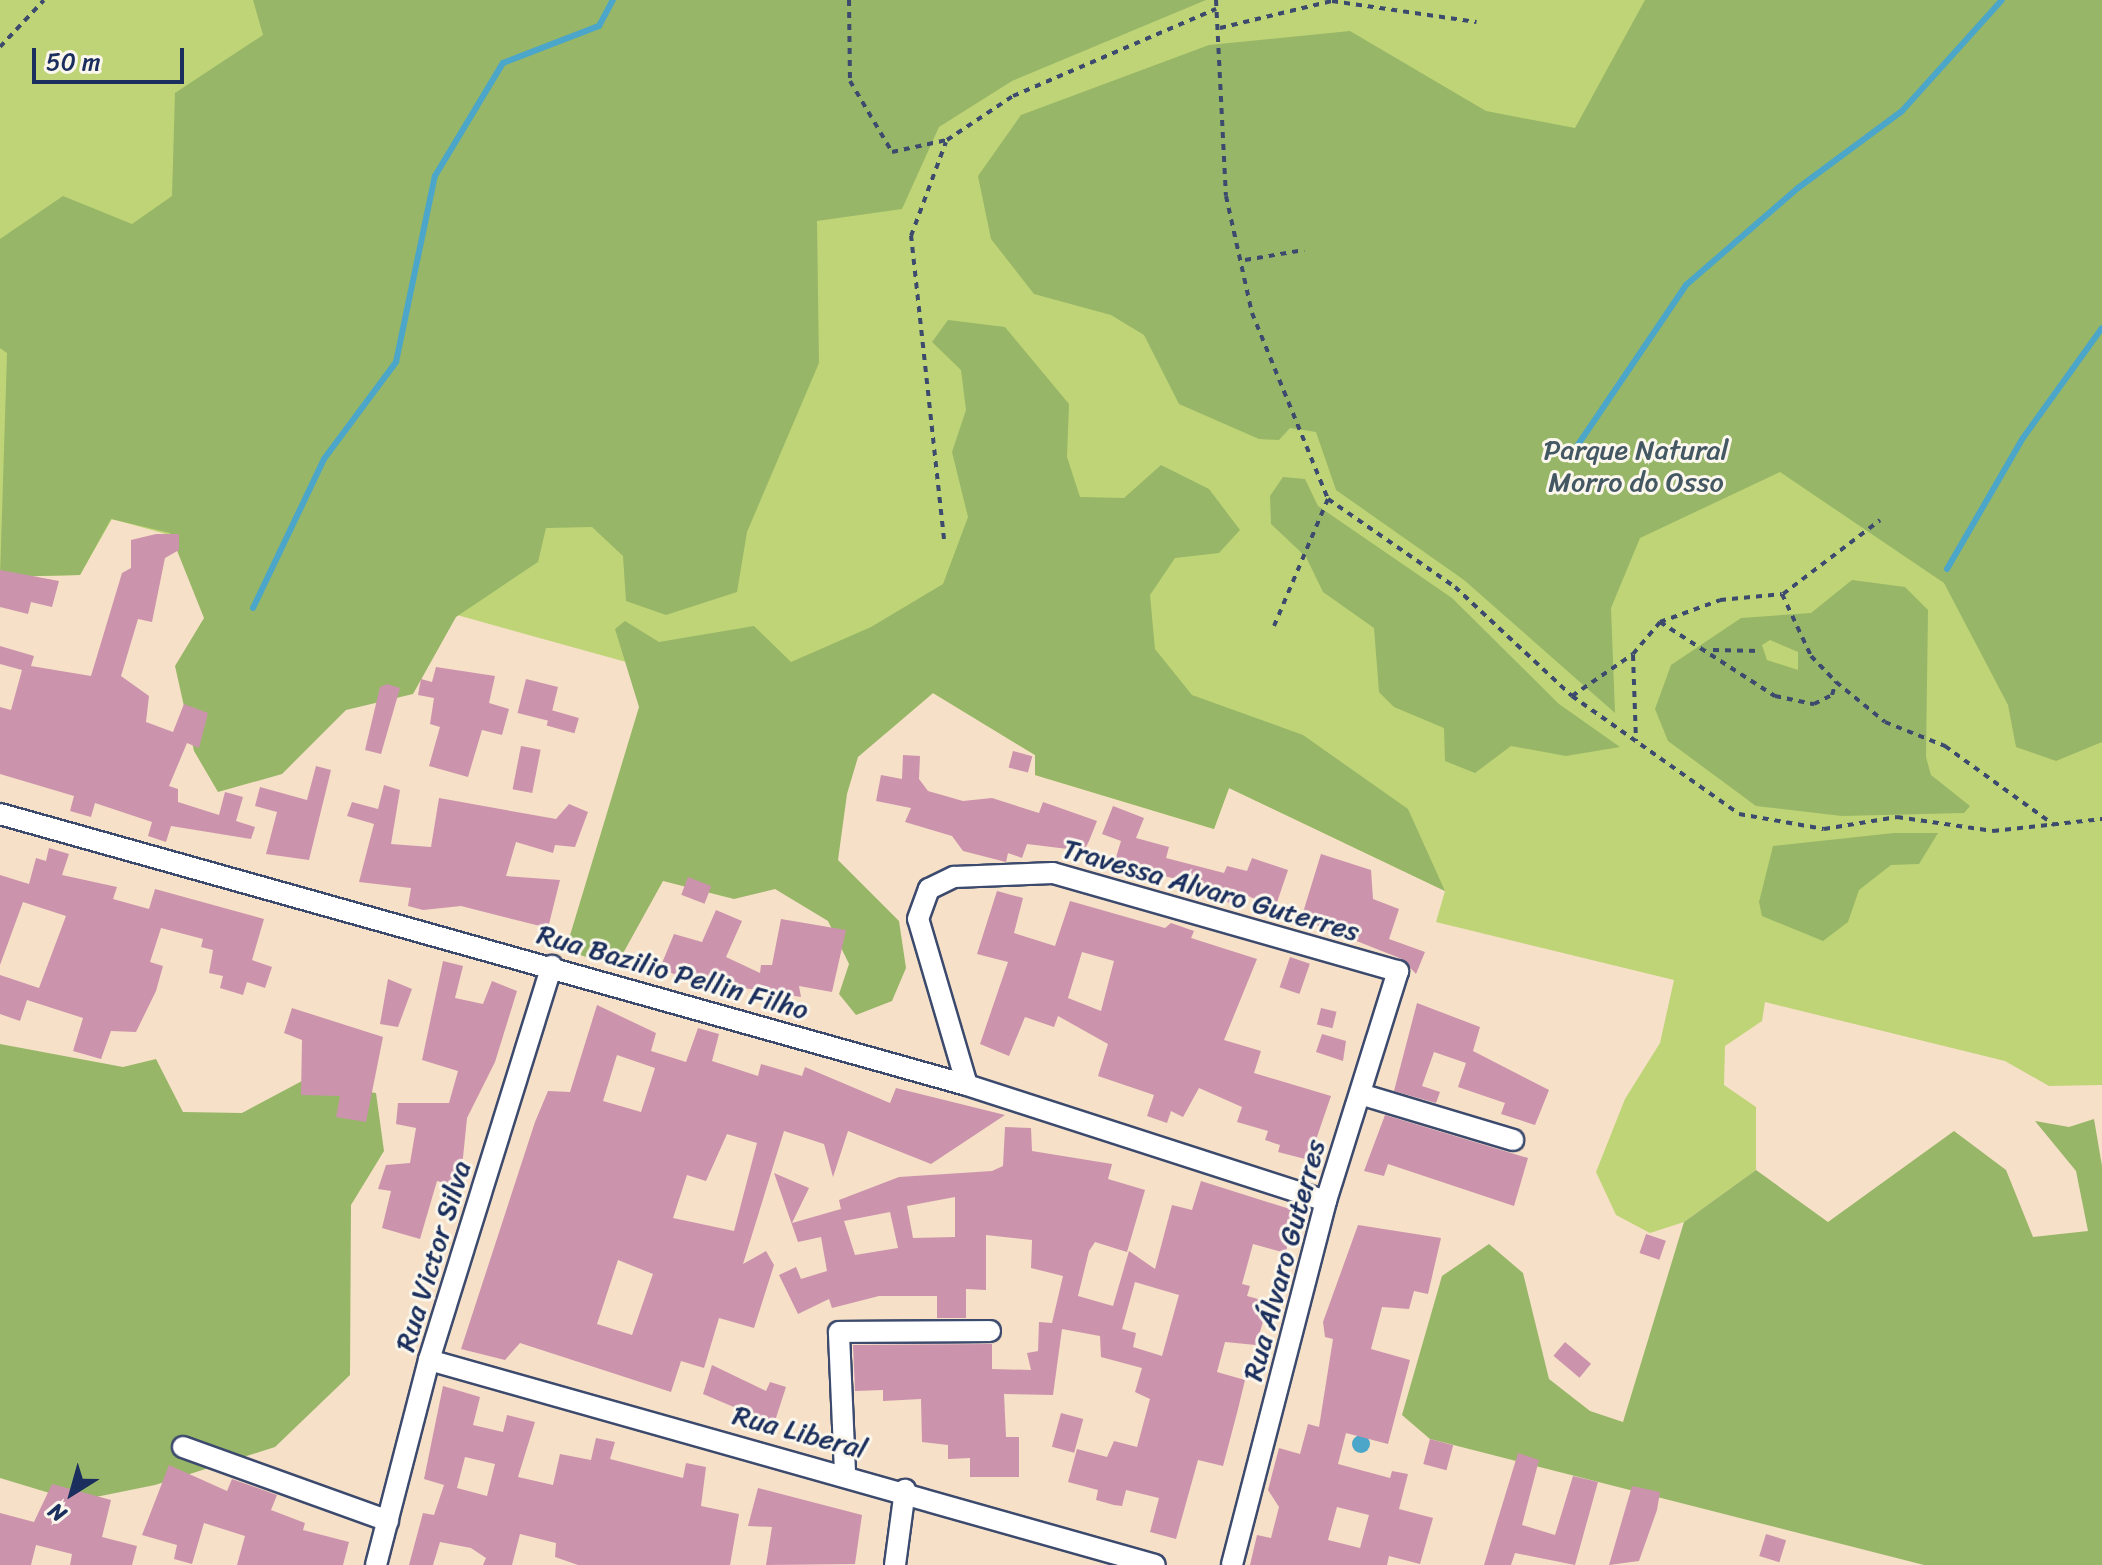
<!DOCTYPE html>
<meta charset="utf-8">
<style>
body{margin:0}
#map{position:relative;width:2102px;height:1565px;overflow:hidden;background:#f6e0c7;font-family:Sriracha,sans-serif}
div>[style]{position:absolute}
.green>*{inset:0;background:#bfd477}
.forest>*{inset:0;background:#97b668}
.water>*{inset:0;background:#4ba6c9}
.round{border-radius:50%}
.stream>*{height:6px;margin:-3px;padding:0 3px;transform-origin:3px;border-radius:3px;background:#4ba6c9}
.building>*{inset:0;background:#cc93ad;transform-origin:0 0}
.path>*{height:4px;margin-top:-2px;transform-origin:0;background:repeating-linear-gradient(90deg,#3c4a6e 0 6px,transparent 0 12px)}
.roads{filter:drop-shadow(2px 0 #3c4a6e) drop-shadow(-2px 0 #3c4a6e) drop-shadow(0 2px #3c4a6e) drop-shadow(0 -2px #3c4a6e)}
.minor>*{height:20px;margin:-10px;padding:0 10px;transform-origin:10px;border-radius:10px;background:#fff}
span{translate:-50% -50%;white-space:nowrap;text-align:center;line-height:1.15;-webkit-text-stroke:6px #fbf7ec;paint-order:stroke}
.park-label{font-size:28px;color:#445864}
.street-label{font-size:28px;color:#1b2f5e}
.north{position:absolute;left:32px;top:1453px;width:80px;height:80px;-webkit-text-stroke:6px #fbf7ec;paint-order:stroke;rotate:217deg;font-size:22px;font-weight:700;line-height:32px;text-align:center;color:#1b2f5e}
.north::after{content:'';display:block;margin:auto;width:28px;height:36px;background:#1b2f5e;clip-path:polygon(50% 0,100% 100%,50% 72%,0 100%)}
.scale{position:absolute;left:32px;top:48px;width:152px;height:36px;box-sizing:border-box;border:4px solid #1b2f5e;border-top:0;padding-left:10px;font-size:24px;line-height:28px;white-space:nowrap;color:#1b2f5e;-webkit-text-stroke:6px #fbf7ec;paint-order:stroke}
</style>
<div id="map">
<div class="green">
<i style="clip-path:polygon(0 0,2102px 0,2102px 1085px,2049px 1086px,2005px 1061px,1765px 1002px,1762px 1021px,1725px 1046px,1724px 1085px,1756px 1107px,1756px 1170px,1684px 1222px,1650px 1233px,1616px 1215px,1596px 1172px,1625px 1099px,1660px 1043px,1674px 980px,1436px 922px,1445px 891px,1229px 788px,1214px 829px,1035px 775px,1035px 755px,933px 693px,885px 734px,112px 519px,80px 575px,0 577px)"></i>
</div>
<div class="forest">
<i style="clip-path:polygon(253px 0,1206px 0,1012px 81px,939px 127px,902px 209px,817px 221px,819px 363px,747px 532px,737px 592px,666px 615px,626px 601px,623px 556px,592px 527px,546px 528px,538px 562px,456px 617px,413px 694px,346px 710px,282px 774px,218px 792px,194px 751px,175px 666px,204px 618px,170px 533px,111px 519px,80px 575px,0 577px,7px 353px,0 348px,0 239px,63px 196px,132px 224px,172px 196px,175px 93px,263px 35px)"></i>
<i style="clip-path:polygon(1645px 0,2102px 0,2102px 742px,2056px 761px,2016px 747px,2008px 705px,1944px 583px,1780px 472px,1640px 538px,1611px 608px,1615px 713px,1464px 580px,1336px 490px,1316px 432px,1290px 428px,1279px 440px,1259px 439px,1179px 404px,1144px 335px,1111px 315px,1034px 294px,991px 239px,978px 176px,1021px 115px,1209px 45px,1350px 31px,1486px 111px,1575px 128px)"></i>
<i style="clip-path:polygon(948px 320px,1005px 327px,1069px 404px,1067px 457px,1080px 497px,1124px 498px,1161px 465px,1209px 489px,1240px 530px,1219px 553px,1175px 558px,1150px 595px,1155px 649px,1192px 695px,1303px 735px,1408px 809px,1445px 891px,1229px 788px,1214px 829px,1035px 775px,1035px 755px,933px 693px,858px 757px,847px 794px,838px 860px,899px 921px,906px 968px,892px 1001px,856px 1015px,839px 994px,849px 964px,828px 921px,775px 889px,734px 899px,663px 881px,616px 966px,580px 955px,568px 942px,639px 707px,615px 629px,625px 621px,659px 642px,754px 626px,791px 662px,871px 627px,943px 584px,968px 517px,952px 452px,966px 410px,961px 370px,932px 342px)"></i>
<i style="clip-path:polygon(1283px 477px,1305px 479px,1318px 506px,1452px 598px,1559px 704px,1620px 747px,1566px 756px,1511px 746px,1475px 773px,1445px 761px,1444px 728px,1394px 707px,1379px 692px,1374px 628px,1323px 592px,1306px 557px,1271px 524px,1270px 496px)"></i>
<i style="clip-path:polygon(evenodd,1852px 580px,1905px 587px,1928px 610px,1926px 757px,1931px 775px,1970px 806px,1964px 813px,1842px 816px,1756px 806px,1668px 741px,1655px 709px,1671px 665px,1741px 618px,1811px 613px,1852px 580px,1770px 640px,1798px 652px,1798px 670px,1767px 660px,1762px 645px,1770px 640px)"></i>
<i style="clip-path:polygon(1894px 833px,1938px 833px,1919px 864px,1891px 865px,1859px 890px,1848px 922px,1823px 941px,1762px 916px,1759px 902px,1773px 846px)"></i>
<i style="clip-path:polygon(0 1044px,123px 1067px,156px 1059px,183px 1112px,242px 1113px,302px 1081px,376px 1093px,384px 1151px,351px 1205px,350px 1375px,275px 1447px,155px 1485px,76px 1501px,0 1478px)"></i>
<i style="clip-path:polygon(2094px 1119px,2102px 1166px,2102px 1565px,1924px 1565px,1430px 1439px,1402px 1415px,1442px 1276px,1489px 1244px,1523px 1273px,1549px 1379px,1590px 1411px,1623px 1422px,1684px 1222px,1756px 1170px,1828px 1222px,1954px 1131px,2006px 1170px,2033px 1237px,2088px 1231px,2076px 1171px,2035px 1121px,2069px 1127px)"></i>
</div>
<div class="water">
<i class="round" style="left:1352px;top:1435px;width:18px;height:18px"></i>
</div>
<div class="stream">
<i style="left:1571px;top:455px;width:205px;rotate:-55.9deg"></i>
<i style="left:1686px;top:285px;width:148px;rotate:-40.9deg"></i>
<i style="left:1798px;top:188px;width:129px;rotate:-36.5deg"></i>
<i style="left:1902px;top:111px;width:149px;rotate:-48deg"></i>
<i style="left:1947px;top:569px;width:151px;rotate:-59.9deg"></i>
<i style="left:2023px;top:438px;width:135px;rotate:-54.3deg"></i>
<i style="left:253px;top:608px;width:165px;rotate:-64.5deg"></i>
<i style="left:324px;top:459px;width:121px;rotate:-53.4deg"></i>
<i style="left:396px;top:362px;width:190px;rotate:-78.2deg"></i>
<i style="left:435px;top:176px;width:132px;rotate:-59deg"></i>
<i style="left:503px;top:63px;width:103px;rotate:-21.1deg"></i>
<i style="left:599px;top:26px;width:30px;rotate:-62deg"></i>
</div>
<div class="building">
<i style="clip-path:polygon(156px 534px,179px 534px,179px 550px,165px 558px,152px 622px,138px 619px,121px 676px,149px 696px,146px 722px,173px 732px,184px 704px,208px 713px,199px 748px,187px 743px,169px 786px,178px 789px,178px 802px,219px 815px,225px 792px,243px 797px,236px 821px,255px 827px,251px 839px,171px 826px,166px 842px,148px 836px,152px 822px,95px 803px,91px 817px,70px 811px,74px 796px,0 774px,0 707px,11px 710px,22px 670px,0 664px,0 646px,34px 656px,31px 666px,91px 676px,122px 573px,131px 568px,131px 540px)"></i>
<i style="clip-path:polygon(0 570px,59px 581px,52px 607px,31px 602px,28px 614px,0 607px)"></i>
<i style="clip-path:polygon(436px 667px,495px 676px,489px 703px,509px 709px,502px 735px,482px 730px,468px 777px,429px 766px,440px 727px,430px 724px,434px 698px,418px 695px,421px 679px,432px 682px)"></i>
<i style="left:526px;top:679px;width:33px;height:35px;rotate:14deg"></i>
<i style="clip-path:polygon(387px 684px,400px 688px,381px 754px,365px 750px,380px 687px)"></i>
<i style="left:551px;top:710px;width:29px;height:16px;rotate:16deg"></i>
<i style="left:521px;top:746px;width:20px;height:44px;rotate:11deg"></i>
<i style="left:1013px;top:751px;width:20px;height:17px;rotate:15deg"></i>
<i style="clip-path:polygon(903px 755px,920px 756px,919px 779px,928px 791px,963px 801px,992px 798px,1039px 813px,1043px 802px,1097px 821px,1089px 841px,1084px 851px,1027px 844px,1022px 858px,1008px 853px,1006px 862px,963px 851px,952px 836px,905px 822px,911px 808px,876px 801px,881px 775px,902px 779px)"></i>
<i style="clip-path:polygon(316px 766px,331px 770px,309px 860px,266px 854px,277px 812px,255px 806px,260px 787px,307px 800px)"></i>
<i style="clip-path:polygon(384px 785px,400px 790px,391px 844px,431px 847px,439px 798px,556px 819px,569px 804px,588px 812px,575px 847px,555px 845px,553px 853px,516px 842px,506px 876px,560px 880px,548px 928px,461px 906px,423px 910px,408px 906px,411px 888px,359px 882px,374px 824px,347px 816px,352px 802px,378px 809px)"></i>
<i style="clip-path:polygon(1113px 806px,1144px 818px,1136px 838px,1169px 847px,1166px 858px,1224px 873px,1227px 866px,1247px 871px,1252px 858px,1288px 870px,1275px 908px,1235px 890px,1229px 903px,1185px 881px,1114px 864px,1121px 841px,1102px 834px)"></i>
<i style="clip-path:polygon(49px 848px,69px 854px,62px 875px,117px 887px,113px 899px,149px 909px,155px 889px,264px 919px,252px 960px,272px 967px,265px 988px,247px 982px,243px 995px,220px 988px,223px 976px,209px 973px,213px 950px,201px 947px,203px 939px,161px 928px,150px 962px,163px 966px,156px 991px,136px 1032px,111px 1031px,101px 1059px,73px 1051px,83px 1018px,27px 1000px,20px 1021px,0 1014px,0 975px,39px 988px,66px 916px,23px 902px,0 965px,0 875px,29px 884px,36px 858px,46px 861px)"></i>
<i style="clip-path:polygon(1321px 854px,1371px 870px,1373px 899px,1399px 909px,1389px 939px,1425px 952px,1416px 974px,1402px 959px,1301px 919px)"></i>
<i style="left:688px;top:877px;width:25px;height:19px;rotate:21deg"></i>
<i style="clip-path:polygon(evenodd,997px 891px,1023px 898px,1014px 933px,1055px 946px,1070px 901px,1165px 928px,1171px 923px,1194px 931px,1191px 938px,1257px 959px,1224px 1040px,1261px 1051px,1254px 1073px,1331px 1096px,1309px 1160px,1278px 1152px,1280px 1145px,1265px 1140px,1268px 1131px,1237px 1122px,1242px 1107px,1199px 1088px,1183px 1117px,1171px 1111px,1167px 1123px,1147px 1116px,1154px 1095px,1098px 1076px,1108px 1044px,1058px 1016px,1054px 1027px,1025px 1017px,1009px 1056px,980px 1044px,1008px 962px,977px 954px,997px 891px,1082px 952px,1114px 961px,1101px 1011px,1068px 998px,1082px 952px)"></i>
<i style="clip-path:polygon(716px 910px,742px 921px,726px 957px,760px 973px,761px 965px,772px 965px,781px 919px,846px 930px,832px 992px,799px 986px,801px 997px,744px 988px,738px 1002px,660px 968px,674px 934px,702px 942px)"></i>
<i style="left:1290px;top:957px;width:21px;height:32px;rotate:19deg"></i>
<i style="clip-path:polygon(443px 961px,463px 966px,455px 998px,483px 1004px,492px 981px,517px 991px,495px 1062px,467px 1118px,460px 1187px,437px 1181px,420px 1239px,382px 1228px,391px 1191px,378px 1189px,386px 1165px,410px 1163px,416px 1128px,396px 1124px,398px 1103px,449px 1103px,458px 1071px,422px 1060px)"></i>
<i style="clip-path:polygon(388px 979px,412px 989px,398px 1027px,380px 1024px)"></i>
<i style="clip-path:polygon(1417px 1003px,1480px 1027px,1473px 1051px,1549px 1090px,1535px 1125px,1501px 1114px,1505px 1103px,1458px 1087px,1466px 1063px,1434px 1052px,1422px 1086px,1440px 1092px,1436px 1103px,1394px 1091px)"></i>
<i style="clip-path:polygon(evenodd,597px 1005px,656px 1033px,651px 1051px,686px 1062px,698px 1028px,719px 1034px,712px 1061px,758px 1076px,761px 1064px,802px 1076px,805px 1067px,890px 1103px,896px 1088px,1005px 1115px,931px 1164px,848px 1131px,833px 1177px,824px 1144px,784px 1131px,743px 1264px,766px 1251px,774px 1265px,754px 1328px,719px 1318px,704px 1368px,681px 1361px,671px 1392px,520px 1343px,505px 1360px,461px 1349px,535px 1122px,548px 1091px,570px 1092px,597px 1005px,617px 1055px,655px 1068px,641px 1112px,603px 1101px,617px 1055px,597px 1005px,727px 1134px,757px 1143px,734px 1231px,673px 1218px,687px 1175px,706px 1181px,727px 1134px,597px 1005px,618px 1260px,653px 1274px,632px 1335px,597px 1324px,618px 1260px)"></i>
<i style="clip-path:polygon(292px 1008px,383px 1037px,366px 1122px,336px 1117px,340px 1096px,301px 1095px,302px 1040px,284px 1033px)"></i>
<i style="left:1321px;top:1008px;width:16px;height:17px;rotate:14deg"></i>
<i style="clip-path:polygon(1322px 1034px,1346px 1041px,1343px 1061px,1316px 1052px)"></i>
<i style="clip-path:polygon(1385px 1115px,1528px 1158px,1514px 1206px,1388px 1164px,1384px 1176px,1364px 1171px)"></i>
<i style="clip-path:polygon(evenodd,1005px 1127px,1031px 1128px,1032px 1151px,1112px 1164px,1108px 1179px,1145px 1190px,1127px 1252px,1095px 1242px,1089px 1251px,1078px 1296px,1113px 1306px,1129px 1251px,1155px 1269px,1172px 1205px,1192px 1210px,1201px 1181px,1293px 1210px,1286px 1253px,1253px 1244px,1242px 1284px,1250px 1286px,1247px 1296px,1269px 1302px,1256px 1345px,1225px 1342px,1217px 1372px,1245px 1380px,1238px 1409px,1223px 1466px,1198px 1460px,1176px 1539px,1150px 1532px,1159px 1498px,1126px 1490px,1122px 1506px,1114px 1505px,1096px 1500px,1098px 1490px,1068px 1482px,1077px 1449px,1107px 1457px,1114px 1441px,1137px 1447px,1150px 1399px,1135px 1392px,1142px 1368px,1101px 1357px,1100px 1336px,1062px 1329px,1053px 1395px,1004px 1394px,1006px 1437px,1019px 1437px,1019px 1477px,970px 1477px,970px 1458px,948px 1459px,948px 1445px,922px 1442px,921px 1399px,883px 1401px,883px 1390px,855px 1391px,853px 1345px,992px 1344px,992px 1369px,1031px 1370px,1027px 1353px,1038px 1351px,1039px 1322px,1052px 1323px,1063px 1276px,1031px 1268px,1032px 1240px,986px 1235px,986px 1290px,966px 1289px,966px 1318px,937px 1318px,937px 1296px,879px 1296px,832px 1308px,829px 1299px,798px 1314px,779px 1275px,796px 1267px,801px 1279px,827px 1271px,821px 1237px,798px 1242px,774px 1173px,809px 1188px,792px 1223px,841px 1209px,839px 1200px,899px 1177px,992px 1171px,1003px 1166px,1005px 1127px,955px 1197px,955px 1237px,913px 1238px,907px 1206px,955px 1197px,1005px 1127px,890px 1212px,898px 1248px,855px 1255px,844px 1221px,890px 1212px,1005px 1127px,1135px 1282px,1179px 1295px,1162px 1356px,1133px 1347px,1136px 1333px,1122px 1329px,1135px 1282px)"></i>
<i style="clip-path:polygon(evenodd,1358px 1225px,1441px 1238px,1428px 1294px,1414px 1291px,1409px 1309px,1382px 1307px,1371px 1349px,1410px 1360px,1388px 1444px,1346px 1433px,1338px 1464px,1390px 1478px,1392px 1471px,1408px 1474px,1399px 1509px,1433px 1518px,1420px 1564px,1389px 1556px,1387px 1565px,1250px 1565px,1257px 1535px,1271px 1538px,1279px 1507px,1268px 1490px,1279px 1448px,1300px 1454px,1308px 1424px,1319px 1427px,1333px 1339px,1325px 1337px,1323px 1322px,1358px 1225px,1337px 1507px,1369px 1515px,1360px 1548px,1328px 1540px,1337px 1507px)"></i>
<i style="left:1646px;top:1234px;width:21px;height:20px;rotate:19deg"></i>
<i style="left:1565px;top:1342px;width:34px;height:18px;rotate:40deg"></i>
<i style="clip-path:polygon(712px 1365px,766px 1391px,770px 1382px,786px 1387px,774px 1424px,703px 1394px)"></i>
<i style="clip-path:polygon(evenodd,443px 1386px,480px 1397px,473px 1425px,503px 1432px,507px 1415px,535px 1422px,518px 1477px,553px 1485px,560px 1454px,591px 1460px,596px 1438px,615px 1442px,610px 1459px,683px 1478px,686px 1463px,706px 1467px,701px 1506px,739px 1514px,730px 1565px,578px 1565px,555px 1557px,556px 1543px,520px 1534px,512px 1565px,483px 1565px,486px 1558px,471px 1548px,440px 1542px,433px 1565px,409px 1565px,423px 1513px,434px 1515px,444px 1485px,424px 1479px,443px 1386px,465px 1457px,495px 1464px,487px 1496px,457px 1488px,465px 1457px)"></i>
<i style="left:1061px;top:1413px;width:23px;height:35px;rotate:15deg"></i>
<i style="left:1430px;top:1439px;width:24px;height:26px;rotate:15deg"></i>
<i style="clip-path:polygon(1518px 1453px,1539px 1460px,1522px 1525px,1555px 1535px,1573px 1476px,1598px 1482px,1575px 1565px,1515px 1553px,1511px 1565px,1484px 1565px)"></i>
<i style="clip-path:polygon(169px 1465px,227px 1491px,232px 1479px,277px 1495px,271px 1510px,305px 1523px,303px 1530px,349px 1542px,343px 1565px,237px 1565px,245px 1536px,204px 1523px,192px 1564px,174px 1559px,177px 1545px,142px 1535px)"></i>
<i style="clip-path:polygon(52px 1484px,111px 1500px,102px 1537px,137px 1546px,132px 1565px,70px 1565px,72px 1554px,36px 1545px,31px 1565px,0 1565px,0 1513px,34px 1522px)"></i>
<i style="clip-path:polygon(1632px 1486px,1660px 1492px,1657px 1510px,1639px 1561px,1609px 1565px)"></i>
<i style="clip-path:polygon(758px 1488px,862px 1515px,855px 1564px,766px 1565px,772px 1527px,748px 1526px)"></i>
<i style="left:1766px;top:1534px;width:21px;height:23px;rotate:17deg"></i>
</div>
<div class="path">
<i style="left:849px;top:0;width:81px;rotate:89.3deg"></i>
<i style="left:850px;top:81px;width:82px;rotate:59.4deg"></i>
<i style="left:892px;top:152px;width:56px;rotate:-12.3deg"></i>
<i style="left:947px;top:140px;width:79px;rotate:-33.7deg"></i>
<i style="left:1013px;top:96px;width:221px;rotate:-23.2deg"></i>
<i style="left:1216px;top:0;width:196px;rotate:87.1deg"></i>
<i style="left:1226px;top:196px;width:120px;rotate:77.5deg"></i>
<i style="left:1252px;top:313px;width:201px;rotate:67.8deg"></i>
<i style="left:1328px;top:499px;width:155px;rotate:34.7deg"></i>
<i style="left:1455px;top:587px;width:160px;rotate:43deg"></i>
<i style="left:1572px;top:696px;width:204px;rotate:35.2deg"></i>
<i style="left:1739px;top:814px;width:86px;rotate:10deg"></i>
<i style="left:1824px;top:829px;width:74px;rotate:-9.3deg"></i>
<i style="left:1897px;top:817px;width:97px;rotate:8.3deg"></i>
<i style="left:1993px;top:831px;width:110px;rotate:-6.3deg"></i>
<i style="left:1220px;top:28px;width:115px;rotate:-13.6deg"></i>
<i style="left:1332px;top:1px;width:146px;rotate:8.3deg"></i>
<i style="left:0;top:47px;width:64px;rotate:-46.9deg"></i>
<i style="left:1245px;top:260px;width:60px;rotate:-9.6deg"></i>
<i style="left:944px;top:539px;width:305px;rotate:-96.2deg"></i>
<i style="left:911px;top:236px;width:100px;rotate:-69.6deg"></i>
<i style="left:1783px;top:594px;width:122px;rotate:-37.3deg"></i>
<i style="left:1660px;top:622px;width:137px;rotate:32.8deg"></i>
<i style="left:1775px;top:696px;width:40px;rotate:12deg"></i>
<i style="left:1814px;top:704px;width:20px;rotate:-27deg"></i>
<i style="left:1832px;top:695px;width:14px;rotate:-73deg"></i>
<i style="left:1274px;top:626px;width:138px;rotate:-67deg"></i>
<i style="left:1713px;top:650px;width:47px;rotate:1.2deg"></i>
<i style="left:1633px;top:655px;width:86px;rotate:88deg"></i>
<i style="left:1572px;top:696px;width:74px;rotate:-34.5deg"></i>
<i style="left:1633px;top:654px;width:42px;rotate:-49.8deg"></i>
<i style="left:1660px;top:622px;width:64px;rotate:-20.1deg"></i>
<i style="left:1720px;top:600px;width:62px;rotate:-5.5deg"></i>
<i style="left:1782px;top:594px;width:68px;rotate:64.9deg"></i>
<i style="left:1811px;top:656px;width:36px;rotate:46deg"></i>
<i style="left:1836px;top:682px;width:63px;rotate:39.2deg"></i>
<i style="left:1885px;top:722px;width:65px;rotate:21.8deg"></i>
<i style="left:1945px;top:746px;width:135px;rotate:35.9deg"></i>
</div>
<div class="roads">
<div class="minor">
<i style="left:0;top:814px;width:1004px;rotate:15.66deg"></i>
<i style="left:967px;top:1085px;width:377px;rotate:17.9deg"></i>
<i style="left:967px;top:1085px;width:173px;rotate:-106.4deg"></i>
<i style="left:918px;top:919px;width:32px;rotate:-70deg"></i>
<i style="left:929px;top:889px;width:28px;rotate:-26deg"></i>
<i style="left:954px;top:877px;width:99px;rotate:-2.3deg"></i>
<i style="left:1053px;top:873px;width:359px;rotate:15.9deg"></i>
<i style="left:1398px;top:971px;width:241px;rotate:107.4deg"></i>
<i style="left:1326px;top:1201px;width:376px;rotate:104.5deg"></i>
<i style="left:1360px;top:1094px;width:160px;rotate:16.7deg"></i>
<i style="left:429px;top:1360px;width:754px;rotate:15.77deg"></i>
<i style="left:183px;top:1447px;width:218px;rotate:19.8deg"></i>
<i style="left:845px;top:1472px;width:140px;rotate:-92.5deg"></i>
<i style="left:839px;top:1332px;width:151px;rotate:-0.4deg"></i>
<i style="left:376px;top:1565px;width:212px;rotate:-75.5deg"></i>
<i style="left:429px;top:1360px;width:413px;rotate:-72.7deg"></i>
<i style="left:895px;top:1565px;width:76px;rotate:-82.4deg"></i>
</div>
</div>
<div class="park-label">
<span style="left:1636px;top:466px">Parque Natural<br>Morro do Osso</span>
</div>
<div class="street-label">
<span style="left:1211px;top:890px;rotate:16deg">Travessa Alvaro Guterres</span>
<span style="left:673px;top:972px;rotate:16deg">Rua Bazilio Pellin Filho</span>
<span style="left:433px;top:1256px;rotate:-73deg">Rua Victor Silva</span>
<span style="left:1284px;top:1260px;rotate:-75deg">Rua Álvaro Guterres</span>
<span style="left:800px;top:1432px;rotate:15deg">Rua Liberal</span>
</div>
<div class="north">N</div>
<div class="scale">50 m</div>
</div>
